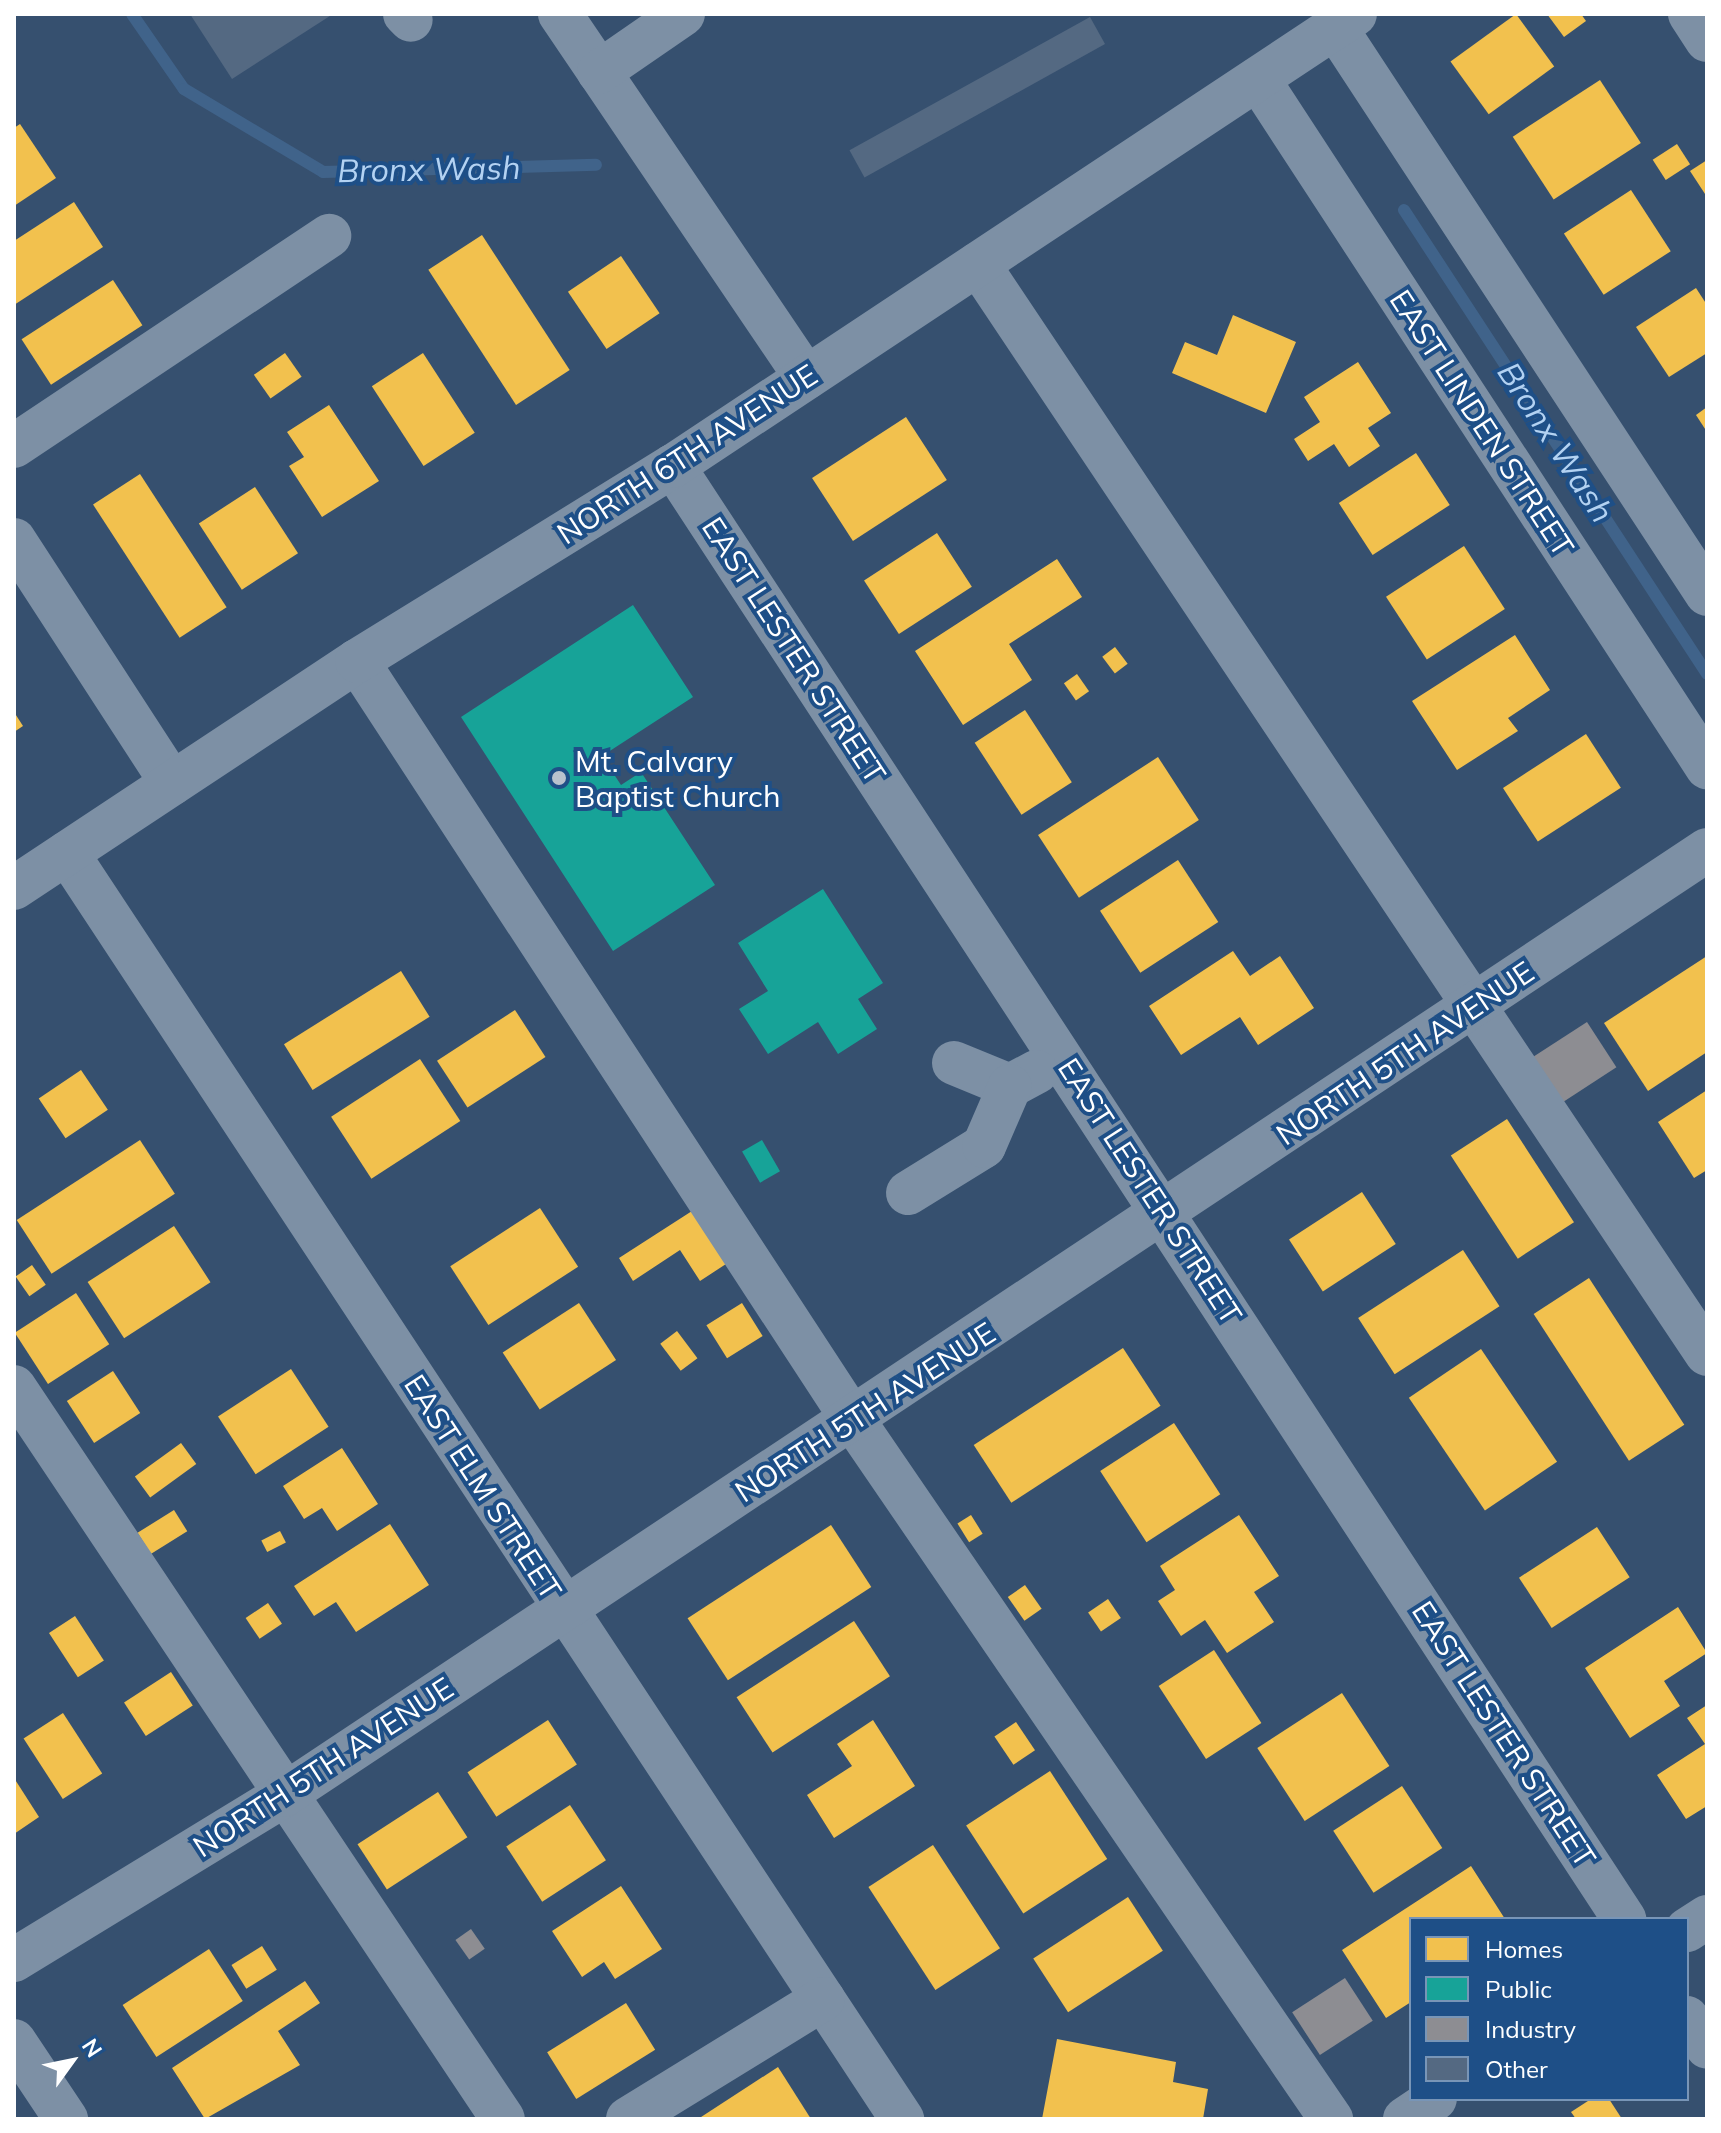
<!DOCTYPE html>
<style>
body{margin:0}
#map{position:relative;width:1721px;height:2133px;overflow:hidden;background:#36506f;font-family:Mulish,sans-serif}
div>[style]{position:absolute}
.homes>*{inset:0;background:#f2c14e;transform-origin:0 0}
.public>*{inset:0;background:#17a398;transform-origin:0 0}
.industry>*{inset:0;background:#8d8d92;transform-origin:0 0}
.stream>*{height:12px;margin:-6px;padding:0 6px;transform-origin:6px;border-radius:6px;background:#40638a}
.building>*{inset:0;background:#546982;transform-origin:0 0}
.minor>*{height:44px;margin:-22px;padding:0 22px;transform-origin:22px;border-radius:22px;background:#7d90a5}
.dots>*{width:22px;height:22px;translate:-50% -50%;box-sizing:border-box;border:4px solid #1e4f87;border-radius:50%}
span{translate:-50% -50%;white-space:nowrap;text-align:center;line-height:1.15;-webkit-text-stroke:8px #1e4f87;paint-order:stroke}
.street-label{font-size:30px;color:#fff}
.poi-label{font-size:30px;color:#fff}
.left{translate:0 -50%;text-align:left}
.water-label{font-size:32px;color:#b3d2f2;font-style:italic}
.frame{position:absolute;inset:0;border:16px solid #fff;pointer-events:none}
.legend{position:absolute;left:1409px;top:1917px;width:280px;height:184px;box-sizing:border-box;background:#1e4f87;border:2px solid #7895b7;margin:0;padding:10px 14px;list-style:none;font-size:24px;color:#fff}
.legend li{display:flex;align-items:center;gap:16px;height:40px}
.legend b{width:40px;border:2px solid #7895b7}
.north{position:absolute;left:32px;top:2021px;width:80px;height:80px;-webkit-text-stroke:6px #1e4f87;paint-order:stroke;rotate:57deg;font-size:22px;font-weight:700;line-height:32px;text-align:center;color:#fff}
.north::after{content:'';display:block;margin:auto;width:28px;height:36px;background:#fff;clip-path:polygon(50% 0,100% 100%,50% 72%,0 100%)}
</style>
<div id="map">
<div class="homes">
<i style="left:1516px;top:14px;width:65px;height:81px;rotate:54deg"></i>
<i style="clip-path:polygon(1547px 14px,1581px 14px,1586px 21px,1564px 37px)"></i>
<i style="left:1600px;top:80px;width:75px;height:104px;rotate:57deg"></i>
<i style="clip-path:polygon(20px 124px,56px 178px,14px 206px,14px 128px)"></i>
<i style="left:1677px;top:144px;width:24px;height:29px;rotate:57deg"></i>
<i style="clip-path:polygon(1707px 160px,1707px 197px,1690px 171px)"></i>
<i style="left:1631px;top:190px;width:73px;height:80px;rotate:57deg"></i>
<i style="clip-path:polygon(74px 202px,103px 247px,14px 305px,14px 241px)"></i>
<i style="left:482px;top:235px;width:161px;height:64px;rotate:57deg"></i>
<i style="left:621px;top:256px;width:69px;height:64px;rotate:56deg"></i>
<i style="left:113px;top:280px;width:54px;height:109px;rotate:57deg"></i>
<i style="clip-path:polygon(1696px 288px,1707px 305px,1707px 353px,1669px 377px,1636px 327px)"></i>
<i style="clip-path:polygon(1233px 315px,1296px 342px,1266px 413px,1172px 373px,1185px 342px,1217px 355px)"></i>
<i style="left:285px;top:353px;width:29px;height:38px;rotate:55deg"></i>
<i style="left:423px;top:353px;width:95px;height:61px;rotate:57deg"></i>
<i style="clip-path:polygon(1358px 362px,1391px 413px,1368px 428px,1380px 446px,1349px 467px,1334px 444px,1308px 461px,1294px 439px,1320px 422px,1304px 397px)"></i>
<i style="clip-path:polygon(329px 405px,379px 481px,322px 517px,289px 466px,304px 457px,287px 432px)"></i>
<i style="clip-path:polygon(1707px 407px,1707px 432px,1696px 415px)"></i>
<i style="left:906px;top:417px;width:75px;height:112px;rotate:57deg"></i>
<i style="left:1416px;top:453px;width:62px;height:92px;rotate:57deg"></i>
<i style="left:140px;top:474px;width:159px;height:56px;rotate:57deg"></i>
<i style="left:255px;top:487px;width:79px;height:67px;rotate:57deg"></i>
<i style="left:937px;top:533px;width:64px;height:87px;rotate:57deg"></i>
<i style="left:1464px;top:546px;width:75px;height:93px;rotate:57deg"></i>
<i style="clip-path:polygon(1057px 559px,1082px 597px,1009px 644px,1032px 680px,963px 725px,915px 651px)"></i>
<i style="clip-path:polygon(1515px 635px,1550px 690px,1508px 718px,1518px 731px,1457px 770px,1412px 701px)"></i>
<i style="left:1115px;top:647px;width:21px;height:16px;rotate:53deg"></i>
<i style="left:1077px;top:674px;width:21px;height:16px;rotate:55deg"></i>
<i style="left:1025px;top:710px;width:86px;height:60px;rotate:57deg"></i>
<i style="clip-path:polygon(14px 712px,23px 726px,14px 732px)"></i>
<i style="left:1586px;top:734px;width:64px;height:99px;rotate:57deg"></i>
<i style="left:1158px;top:757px;width:75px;height:143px;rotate:57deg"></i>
<i style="left:1178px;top:860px;width:74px;height:93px;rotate:57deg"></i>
<i style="clip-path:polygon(1233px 951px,1250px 976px,1280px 956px,1314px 1008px,1258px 1045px,1240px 1017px,1181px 1055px,1149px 1006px)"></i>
<i style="clip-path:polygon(1707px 956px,1707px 1052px,1648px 1091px,1604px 1023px)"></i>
<i style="left:401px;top:971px;width:54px;height:138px;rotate:58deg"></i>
<i style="left:515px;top:1010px;width:56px;height:93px;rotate:57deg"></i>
<i style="left:420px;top:1059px;width:74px;height:106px;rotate:57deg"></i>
<i style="left:81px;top:1070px;width:48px;height:51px;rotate:56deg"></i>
<i style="clip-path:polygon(1707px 1090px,1707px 1170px,1694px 1178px,1658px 1122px)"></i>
<i style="left:1507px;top:1119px;width:123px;height:67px;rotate:57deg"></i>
<i style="left:140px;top:1140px;width:64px;height:147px;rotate:57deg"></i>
<i style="left:1362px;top:1192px;width:62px;height:87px;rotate:57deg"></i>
<i style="left:540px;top:1208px;width:70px;height:107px;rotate:57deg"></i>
<i style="clip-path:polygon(692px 1211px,726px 1264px,700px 1281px,680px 1250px,633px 1281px,619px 1258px)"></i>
<i style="left:174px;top:1226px;width:67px;height:103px;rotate:57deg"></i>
<i style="left:1463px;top:1250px;width:67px;height:125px;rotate:57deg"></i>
<i style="left:32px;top:1265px;width:24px;height:20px;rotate:55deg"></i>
<i style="left:1589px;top:1278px;width:175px;height:66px;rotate:57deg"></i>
<i style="left:76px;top:1293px;width:61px;height:73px;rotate:57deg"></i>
<i style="left:579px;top:1303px;width:68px;height:91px;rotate:57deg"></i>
<i style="left:742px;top:1303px;width:39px;height:42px;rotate:58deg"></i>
<i style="left:677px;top:1331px;width:34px;height:21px;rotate:53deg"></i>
<i style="left:1123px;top:1348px;width:69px;height:178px;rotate:57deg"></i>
<i style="left:1481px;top:1349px;width:136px;height:87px;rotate:56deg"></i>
<i style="left:291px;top:1369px;width:69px;height:87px;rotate:57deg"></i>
<i style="left:113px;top:1371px;width:50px;height:55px;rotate:57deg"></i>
<i style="left:1174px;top:1423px;width:85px;height:88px;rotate:57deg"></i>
<i style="left:181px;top:1443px;width:26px;height:57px;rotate:54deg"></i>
<i style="clip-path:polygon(342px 1448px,378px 1504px,337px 1531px,322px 1508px,304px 1519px,283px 1486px)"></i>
<i style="left:174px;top:1510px;width:25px;height:43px;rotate:58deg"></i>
<i style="left:971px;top:1515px;width:22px;height:16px;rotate:58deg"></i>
<i style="clip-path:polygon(1239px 1515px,1279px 1576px,1254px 1592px,1274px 1622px,1227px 1653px,1205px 1620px,1181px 1636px,1158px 1601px,1175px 1590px,1160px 1566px)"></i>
<i style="clip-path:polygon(390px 1524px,429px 1585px,356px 1632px,336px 1602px,314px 1616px,294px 1586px)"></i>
<i style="left:831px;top:1525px;width:74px;height:171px;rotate:57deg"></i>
<i style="left:1597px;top:1527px;width:60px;height:93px;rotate:57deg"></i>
<i style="left:280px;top:1531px;width:13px;height:21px;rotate:63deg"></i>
<i style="left:1025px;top:1585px;width:29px;height:21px;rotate:55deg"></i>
<i style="left:1108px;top:1599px;width:23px;height:24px;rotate:56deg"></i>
<i style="left:268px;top:1603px;width:25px;height:27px;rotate:56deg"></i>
<i style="clip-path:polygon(1678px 1607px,1707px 1653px,1664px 1681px,1680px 1706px,1630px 1738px,1585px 1668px)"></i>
<i style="left:75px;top:1616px;width:53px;height:31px;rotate:57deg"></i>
<i style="left:854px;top:1621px;width:66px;height:140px;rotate:57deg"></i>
<i style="left:1214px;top:1650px;width:87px;height:66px;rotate:57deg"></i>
<i style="left:171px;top:1672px;width:40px;height:56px;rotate:57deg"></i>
<i style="left:1342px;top:1693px;width:87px;height:101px;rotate:57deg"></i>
<i style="clip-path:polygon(1707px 1705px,1707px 1806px,1686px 1819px,1657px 1775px,1705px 1744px,1687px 1718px)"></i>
<i style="left:63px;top:1713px;width:72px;height:47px;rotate:57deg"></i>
<i style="left:548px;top:1720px;width:53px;height:96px;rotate:57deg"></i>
<i style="clip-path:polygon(873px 1720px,915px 1786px,834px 1838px,807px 1795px,852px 1766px,837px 1744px)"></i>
<i style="left:1016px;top:1722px;width:34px;height:26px;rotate:56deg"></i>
<i style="left:1050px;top:1771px;width:105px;height:100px;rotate:57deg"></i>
<i style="clip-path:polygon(14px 1778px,39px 1817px,14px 1834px)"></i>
<i style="left:1402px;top:1786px;width:74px;height:82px;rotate:57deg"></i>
<i style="left:438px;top:1792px;width:54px;height:96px;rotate:57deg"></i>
<i style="left:570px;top:1805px;width:66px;height:76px;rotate:57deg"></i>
<i style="left:933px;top:1845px;width:123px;height:77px;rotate:57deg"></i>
<i style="clip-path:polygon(1471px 1866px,1505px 1919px,1411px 1919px,1411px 2002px,1386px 2018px,1342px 1950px)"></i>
<i style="clip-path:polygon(621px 1886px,662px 1949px,615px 1979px,604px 1962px,582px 1977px,552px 1931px)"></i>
<i style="left:1128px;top:1897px;width:64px;height:113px;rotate:57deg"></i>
<i style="left:262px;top:1946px;width:28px;height:36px;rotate:58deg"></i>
<i style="left:209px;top:1949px;width:62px;height:103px;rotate:57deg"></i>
<i style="clip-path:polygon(305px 1981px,320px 2003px,278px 2031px,300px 2065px,205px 2119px,172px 2068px)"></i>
<i style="left:626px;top:2003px;width:55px;height:93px;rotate:58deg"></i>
<i style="clip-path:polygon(1057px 2039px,1176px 2062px,1173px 2082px,1208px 2089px,1203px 2119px,1042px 2119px)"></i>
<i style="clip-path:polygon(778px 2067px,811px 2119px,698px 2119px)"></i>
<i style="clip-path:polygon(1591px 2099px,1609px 2099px,1622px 2119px,1576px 2119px,1571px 2112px)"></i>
</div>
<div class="public">
<i style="clip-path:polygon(633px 605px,693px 697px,602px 756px,621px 785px,641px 772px,715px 885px,613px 951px,461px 717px)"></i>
<i style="clip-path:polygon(823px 889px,883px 983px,858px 999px,877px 1029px,838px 1054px,818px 1022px,768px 1054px,739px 1009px,768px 991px,738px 943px)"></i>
<i style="left:762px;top:1140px;width:36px;height:23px;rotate:60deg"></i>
</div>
<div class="industry">
<i style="left:1587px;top:1022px;width:54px;height:64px;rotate:57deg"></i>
<i style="left:471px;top:1929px;width:24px;height:19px;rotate:55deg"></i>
<i style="left:1345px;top:1978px;width:51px;height:63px;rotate:57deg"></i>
</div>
<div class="stream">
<i style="left:132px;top:14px;width:91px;rotate:55.3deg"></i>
<i style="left:184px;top:89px;width:162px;rotate:30.8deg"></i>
<i style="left:323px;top:172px;width:273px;rotate:-1.5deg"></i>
<i style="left:1404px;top:210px;width:554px;rotate:56.85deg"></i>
</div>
<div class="building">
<i style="clip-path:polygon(190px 14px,333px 14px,232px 79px)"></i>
<i style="left:1090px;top:17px;width:31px;height:275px;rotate:61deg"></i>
</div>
<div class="minor">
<i style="left:405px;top:14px;width:8px;rotate:45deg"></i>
<i style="left:560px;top:14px;width:439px;rotate:55.9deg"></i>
<i style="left:1690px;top:14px;width:31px;rotate:57deg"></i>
<i style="left:1335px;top:27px;width:678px;rotate:56.73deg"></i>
<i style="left:599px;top:72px;width:102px;rotate:-34.6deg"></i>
<i style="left:1258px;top:79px;width:822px;rotate:56.87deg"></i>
<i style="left:978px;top:264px;width:1311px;rotate:56.23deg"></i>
<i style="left:14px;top:446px;width:379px;rotate:-33.7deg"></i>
<i style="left:673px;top:466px;width:1737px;rotate:56.79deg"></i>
<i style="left:14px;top:540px;width:290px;rotate:57deg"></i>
<i style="left:357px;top:661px;width:907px;rotate:56.84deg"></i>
<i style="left:853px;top:1420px;width:847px;rotate:55.63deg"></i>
<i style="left:67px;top:853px;width:1517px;rotate:56.59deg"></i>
<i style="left:14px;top:888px;width:411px;rotate:-33.5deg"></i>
<i style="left:357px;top:661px;width:371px;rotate:-31.7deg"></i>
<i style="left:673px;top:466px;width:818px;rotate:-33.53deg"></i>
<i style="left:954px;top:1063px;width:61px;rotate:22.3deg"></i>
<i style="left:1010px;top:1086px;width:30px;rotate:-28deg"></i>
<i style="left:908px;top:1193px;width:89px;rotate:-31.7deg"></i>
<i style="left:984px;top:1146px;width:65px;rotate:-66.6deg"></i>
<i style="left:14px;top:1387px;width:880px;rotate:56.26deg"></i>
<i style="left:1687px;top:1930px;width:24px;rotate:-33deg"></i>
<i style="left:14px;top:1960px;width:316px;rotate:-31.4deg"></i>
<i style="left:284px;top:1795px;width:1708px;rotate:-33.59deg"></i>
<i style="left:1687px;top:2018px;width:35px;rotate:55deg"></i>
<i style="left:14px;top:2041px;width:94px;rotate:56.3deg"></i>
<i style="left:628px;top:2119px;width:229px;rotate:-31.6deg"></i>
<i style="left:1405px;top:2119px;width:36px;rotate:-34deg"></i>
</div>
<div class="dots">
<i style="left:559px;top:778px;background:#b9c2cd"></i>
</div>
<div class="street-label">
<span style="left:1482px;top:423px;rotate:57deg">EAST LINDEN STREET</span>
<span style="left:687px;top:454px;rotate:-33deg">NORTH 6TH AVENUE</span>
<span style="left:794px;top:650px;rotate:57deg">EAST LESTER STREET</span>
<span style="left:1405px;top:1053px;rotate:-34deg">NORTH 5TH AVENUE</span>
<span style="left:1150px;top:1191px;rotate:57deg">EAST LESTER STREET</span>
<span style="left:865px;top:1412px;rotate:-33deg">NORTH 5TH AVENUE</span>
<span style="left:483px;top:1487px;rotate:57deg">EAST ELM STREET</span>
<span style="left:1504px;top:1734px;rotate:57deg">EAST LESTER STREET</span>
<span style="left:323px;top:1767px;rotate:-33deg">NORTH 5TH AVENUE</span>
</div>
<div class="poi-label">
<span class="left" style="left:575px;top:778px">Mt. Calvary<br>Baptist Church</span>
</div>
<div class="water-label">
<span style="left:429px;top:169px;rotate:-1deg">Bronx Wash</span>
<span style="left:1556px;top:442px;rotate:57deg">Bronx Wash</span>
</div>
<div class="frame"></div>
<ul class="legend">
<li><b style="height:22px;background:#f2c14e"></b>Homes</li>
<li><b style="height:22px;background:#17a398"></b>Public</li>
<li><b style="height:22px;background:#8d8d92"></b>Industry</li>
<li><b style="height:22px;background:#546982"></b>Other</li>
</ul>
<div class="north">N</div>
</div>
